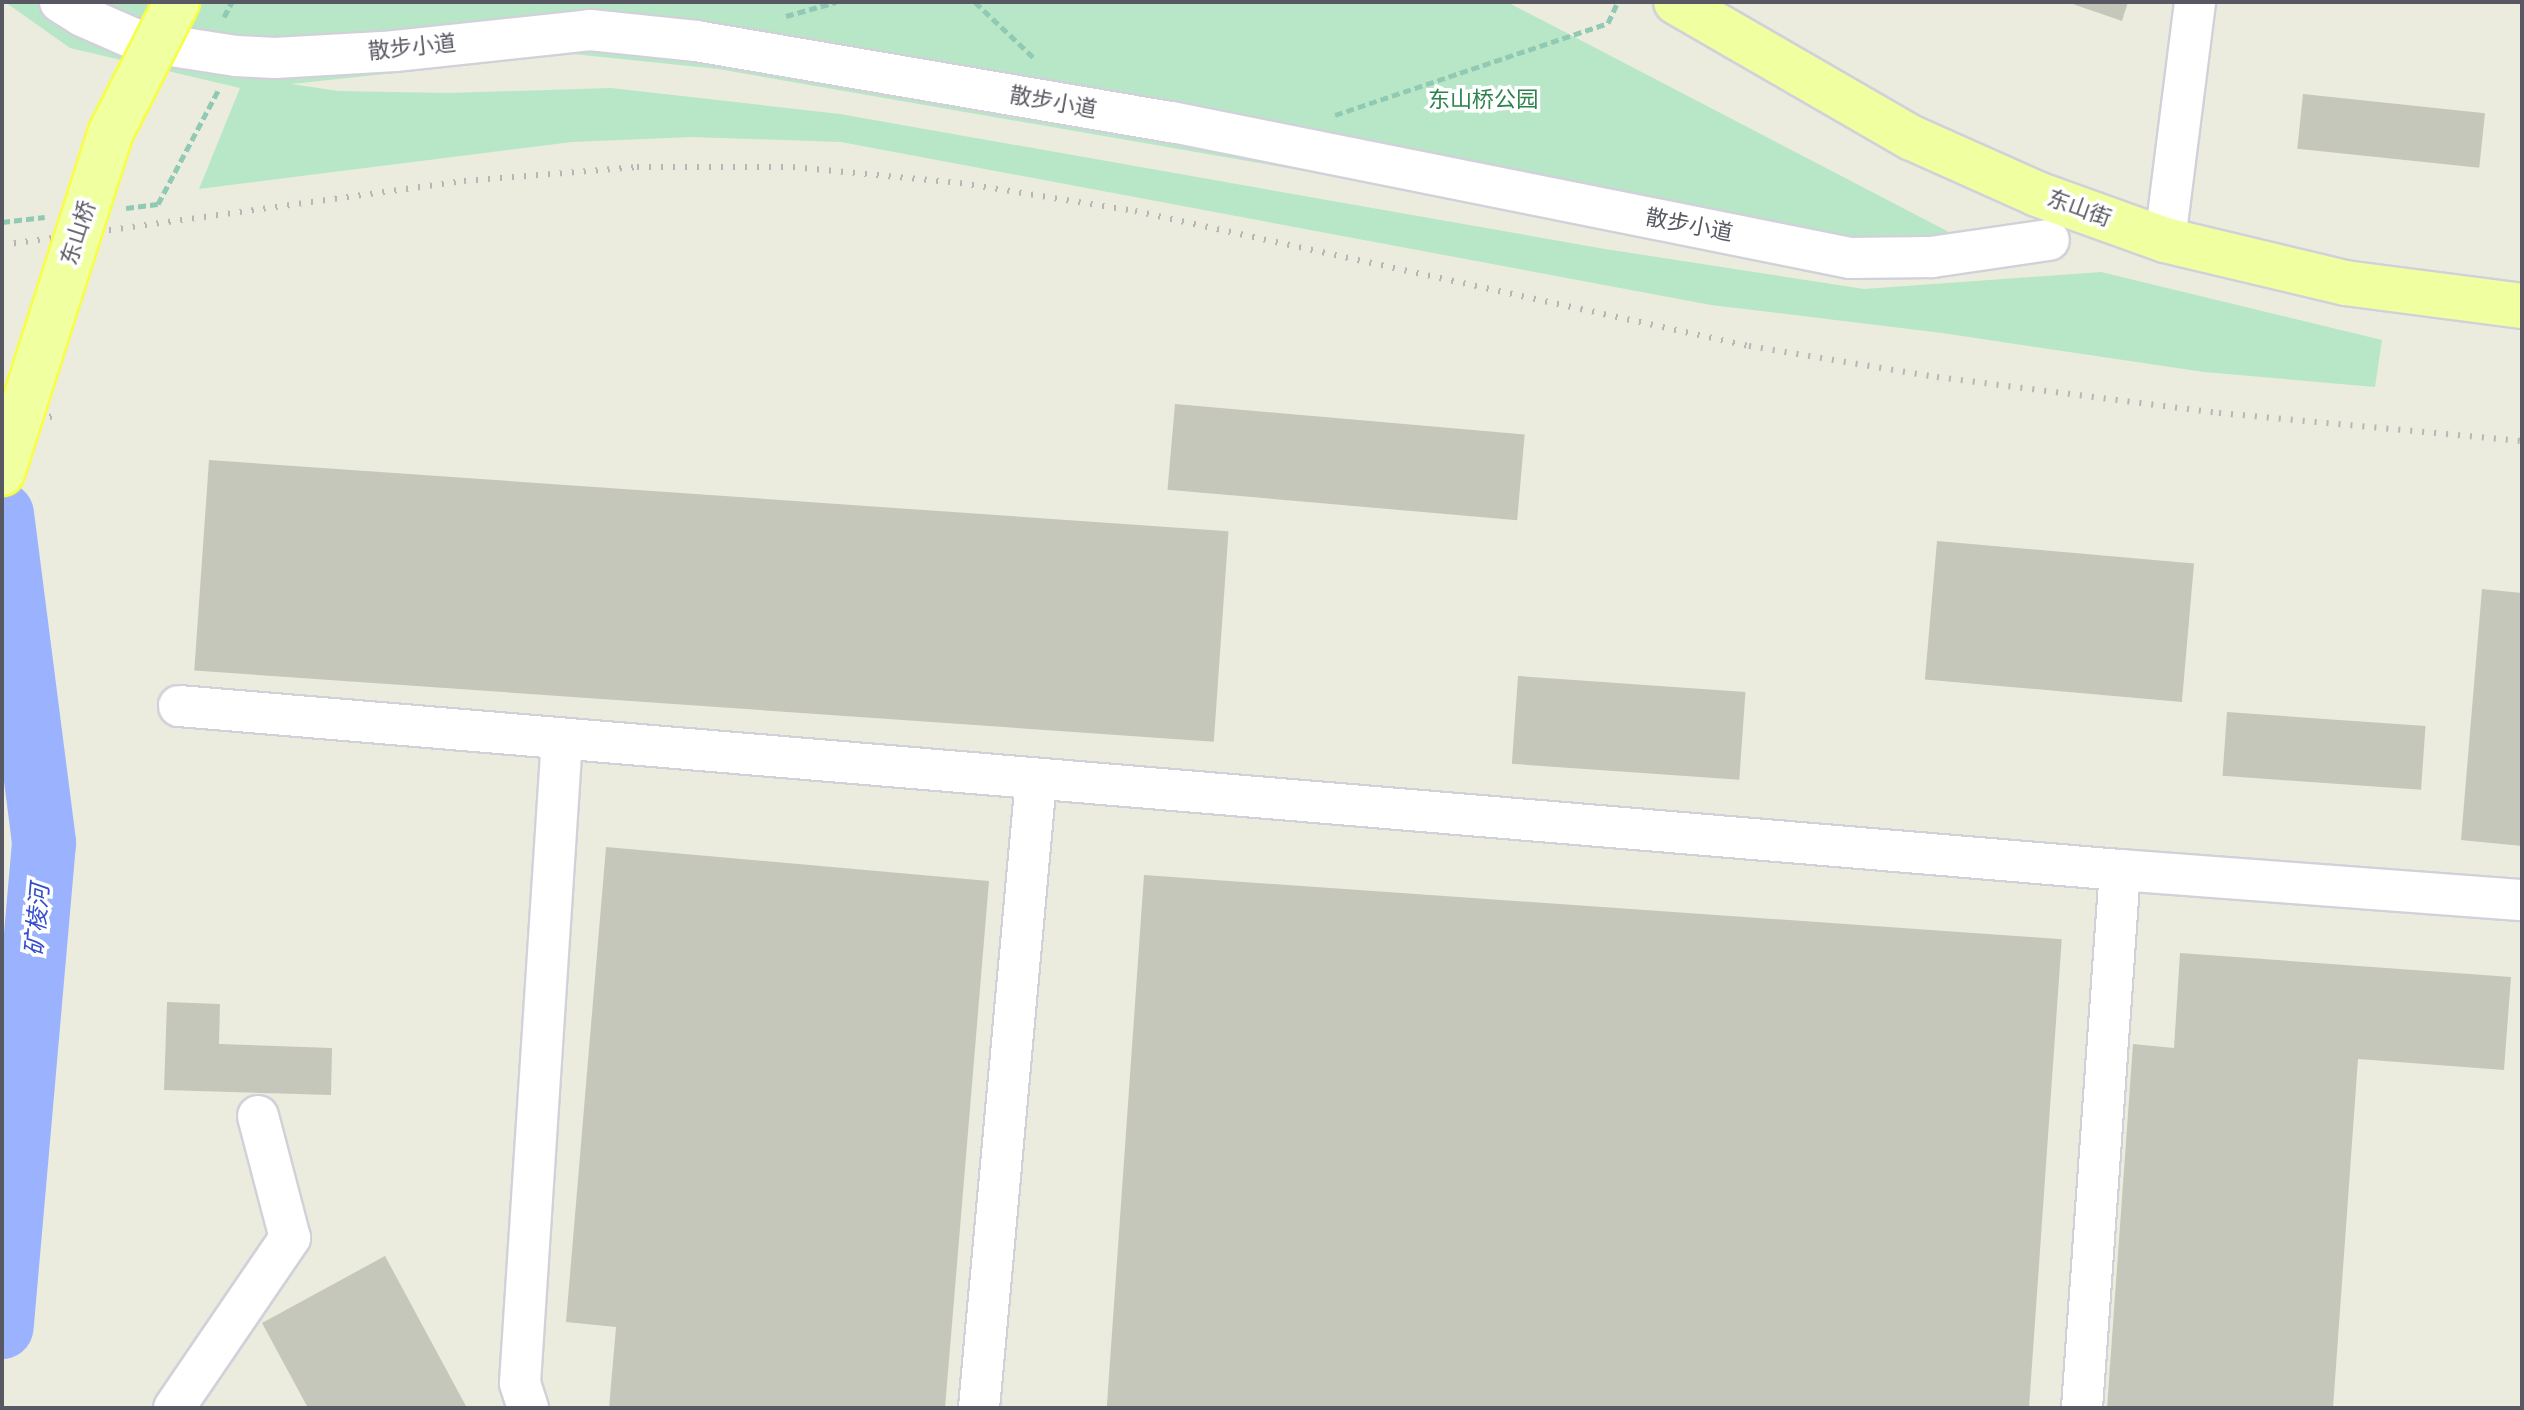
<!DOCTYPE html>
<meta charset="utf-8">
<style>
body{margin:0}
#map{position:relative;width:2524px;height:1410px;overflow:hidden;background:#ebecdd;font-family:"Source Sans 3","Noto Sans SC",sans-serif}
div>[style]{position:absolute}
.green>*{inset:0;background:#b7e7c6}
.river>*{height:64px;margin:-32px;padding:0 32px;transform-origin:32px;border-radius:32px;background:#9bb3ff}
.building>*{inset:0;background:#c6c7bb;transform-origin:0 0}
.path>*{height:5px;margin-top:-2.5px;transform-origin:0;background:repeating-linear-gradient(90deg,#91cab4 0 8px,transparent 0 12px)}
.roads{filter:drop-shadow(2px 0 #d1d1da) drop-shadow(-2px 0 #d1d1da) drop-shadow(0 2px #d1d1da) drop-shadow(0 -2px #d1d1da)}
.minor>*{height:40px;margin:-20px;padding:0 20px;transform-origin:20px;border-radius:20px;background:#fff}
.major>*{height:44px;margin:-22px;padding:0 22px;transform-origin:22px;border-radius:22px;background:#f0ffa0}
.rail>*{height:6px;margin-top:-3px;transform-origin:0;background:repeating-linear-gradient(90deg,#b6b6b7 0 2px,transparent 0 12px)}
.bridges{filter:drop-shadow(2px 0 #f7fe45) drop-shadow(-2px 0 #f7fe45) drop-shadow(0 2px #f7fe45) drop-shadow(0 -2px #f7fe45)}
.major-bridge>*{height:44px;margin:-22px;padding:0 22px;transform-origin:22px;border-radius:22px;background:#f0ffa0}
span{translate:-50% -50%;white-space:nowrap;text-align:center;line-height:1.15;-webkit-text-stroke:7px #fff;paint-order:stroke}
.street-label{font-size:22px;color:#575861}
.park-label{font-size:22px;color:#2c834c}
.water-label{font-size:24px;color:#344ecc;font-style:italic}
.frame{position:absolute;inset:0;border:4px solid #575861;pointer-events:none}
</style>
<div id="map">
<div class="green">
<i style="clip-path:polygon(5px 2px,1507px 2px,1970px 243px,1782px 254px,718px 69px,573px 54px,291px 84px,338px 91px,448px 93px,611px 88px,840px 114px,1605px 249px,1864px 289px,2101px 272px,2382px 340px,2375px 387px,2204px 372px,1942px 333px,1711px 305px,841px 142px,692px 137px,572px 142px,199px 189px,240px 88px,70px 48px)"></i>
</div>
<div class="river">
<i style="left:2px;top:514px;width:332px;rotate:82.7deg"></i>
<i style="left:44px;top:843px;width:486px;rotate:95deg"></i>
</div>
<div class="building">
<i style="clip-path:polygon(2067px 2px,2128px 2px,2122px 21px)"></i>
<i style="left:2303px;top:94px;width:183px;height:55px;rotate:6deg"></i>
<i style="left:1175px;top:404px;width:351px;height:86px;rotate:5deg"></i>
<i style="left:209px;top:460px;width:1022px;height:211px;rotate:4deg"></i>
<i style="left:1937px;top:541px;width:258px;height:139px;rotate:5deg"></i>
<i style="clip-path:polygon(2482px 589px,2522px 593px,2522px 846px,2461px 840px)"></i>
<i style="left:1518px;top:676px;width:228px;height:88px;rotate:4deg"></i>
<i style="left:2227px;top:712px;width:199px;height:64px;rotate:4deg"></i>
<i style="clip-path:polygon(606px 847px,989px 881px,945px 1408px,609px 1408px,616px 1327px,566px 1322px)"></i>
<i style="left:1144px;top:875px;width:920px;height:534px;rotate:4deg"></i>
<i style="clip-path:polygon(2180px 953px,2511px 977px,2504px 1070px,2358px 1059px,2333px 1408px,2107px 1408px,2133px 1044px,2174px 1048px)"></i>
<i style="clip-path:polygon(167px 1002px,220px 1004px,219px 1044px,332px 1048px,331px 1095px,164px 1090px)"></i>
<i style="clip-path:polygon(385px 1256px,467px 1408px,308px 1408px,262px 1323px)"></i>
</div>
<div class="path">
<i style="left:975px;top:2px;width:83px;rotate:43.5deg"></i>
<i style="left:786px;top:16px;width:52px;rotate:-15.6deg"></i>
<i style="left:224px;top:17px;width:17px;rotate:-62deg"></i>
<i style="left:1335px;top:115px;width:288px;rotate:-18.6deg"></i>
<i style="left:1608px;top:23px;width:23px;rotate:-65deg"></i>
<i style="left:126px;top:208px;width:32px;rotate:-7deg"></i>
<i style="left:158px;top:204px;width:130px;rotate:-62.1deg"></i>
<i style="left:2px;top:222px;width:43px;rotate:-6.6deg"></i>
</div>
<div class="roads">
<div class="minor">
<i style="left:60px;top:2px;width:26px;rotate:32deg"></i>
<i style="left:82px;top:16px;width:62px;rotate:23.7deg"></i>
<i style="left:139px;top:41px;width:98px;rotate:8.8deg"></i>
<i style="left:236px;top:56px;width:39px;rotate:3deg"></i>
<i style="left:275px;top:58px;width:120px;rotate:-3.3deg"></i>
<i style="left:395px;top:51px;width:196px;rotate:-6.1deg"></i>
<i style="left:590px;top:30px;width:107px;rotate:5.9deg"></i>
<i style="left:696px;top:41px;width:483px;rotate:9.7deg"></i>
<i style="left:1172px;top:122px;width:692px;rotate:11.34deg"></i>
<i style="left:1850px;top:258px;width:82px;rotate:-0.7deg"></i>
<i style="left:1932px;top:257px;width:118px;rotate:-8.3deg"></i>
<i style="left:2165px;top:240px;width:240px;rotate:-82.8deg"></i>
<i style="left:179px;top:706px;width:1948px;rotate:4.83deg"></i>
<i style="left:2120px;top:870px;width:539px;rotate:94.04deg"></i>
<i style="left:2120px;top:870px;width:403px;rotate:4.3deg"></i>
<i style="left:174px;top:1408px;width:206px;rotate:-55.7deg"></i>
<i style="left:290px;top:1238px;width:126px;rotate:-104.7deg"></i>
<i style="left:528px;top:1408px;width:26px;rotate:-108deg"></i>
<i style="left:520px;top:1383px;width:646px;rotate:-86.27deg"></i>
<i style="left:979px;top:1408px;width:632px;rotate:-84.82deg"></i>
</div>
<div class="major">
<i style="left:1676px;top:2px;width:272px;rotate:30deg"></i>
<i style="left:1912px;top:138px;width:137px;rotate:24.1deg"></i>
<i style="left:2037px;top:194px;width:136px;rotate:19.8deg"></i>
<i style="left:2165px;top:240px;width:185px;rotate:13.4deg"></i>
<i style="left:2345px;top:283px;width:178px;rotate:7.4deg"></i>
</div>
</div>
<div class="rail">
<i style="left:2px;top:245px;width:466px;rotate:-7.9deg"></i>
<i style="left:464px;top:181px;width:174px;rotate:-4.6deg"></i>
<i style="left:637px;top:167px;width:156px"></i>
<i style="left:793px;top:167px;width:168px;rotate:5.5deg"></i>
<i style="left:960px;top:183px;width:177px;rotate:9.1deg"></i>
<i style="left:1135px;top:211px;width:629px;rotate:12.4deg"></i>
<i style="left:1749px;top:346px;width:191px;rotate:9.4deg"></i>
<i style="left:1937px;top:377px;width:284px;rotate:7.3deg"></i>
<i style="left:2219px;top:413px;width:304px;rotate:5.3deg"></i>
<i style="left:2px;top:423px;width:55px;rotate:-7.3deg"></i>
</div>
<div class="bridges">
<div class="major-bridge">
<i style="left:2px;top:473px;width:358px;rotate:-72.3deg"></i>
<i style="left:111px;top:132px;width:146px;rotate:-63.1deg"></i>
</div>
</div>
<div class="street-label">
<span style="left:412px;top:48px;rotate:-6deg">散步小道</span>
<span style="left:1053px;top:103px;rotate:10deg">散步小道</span>
<span style="left:2079px;top:209px;rotate:20deg">东山街</span>
<span style="left:1689px;top:226px;rotate:11deg">散步小道</span>
<span style="left:79px;top:233px;rotate:-72deg">东山桥</span>
</div>
<div class="park-label">
<span style="left:1483px;top:101px">东山桥公园</span>
</div>
<div class="water-label">
<span style="left:38px;top:920px;rotate:-85deg">矿棱河</span>
</div>
<div class="frame"></div>
</div>
